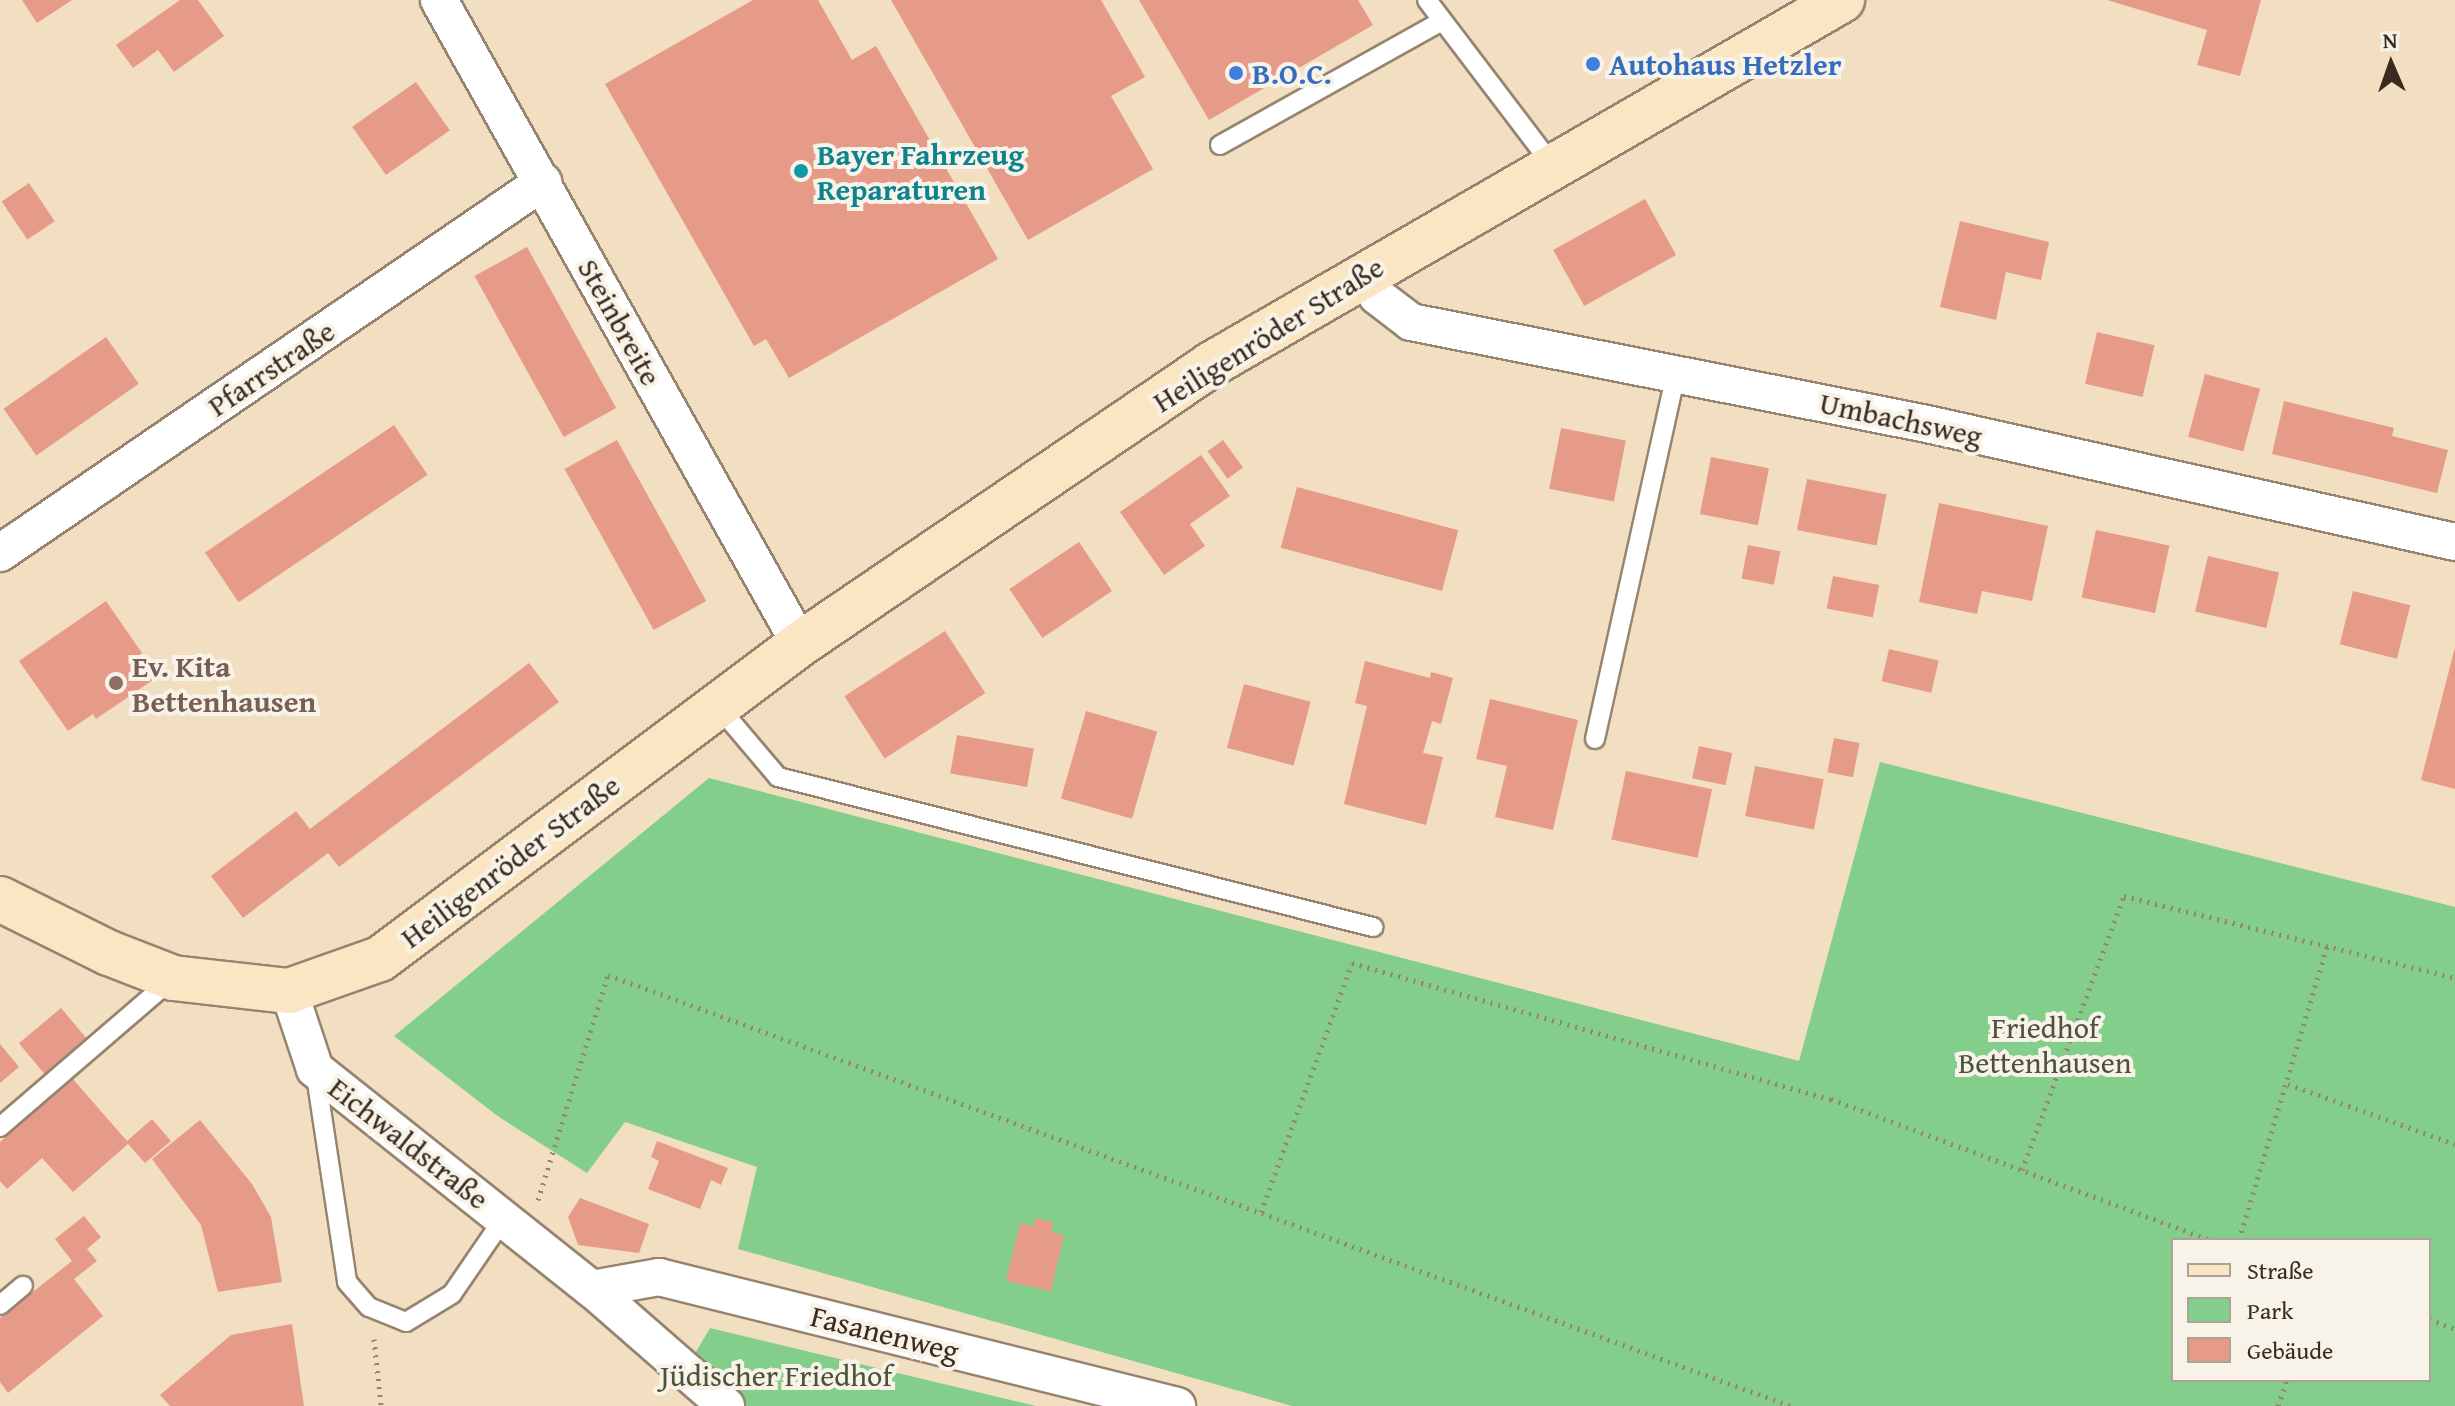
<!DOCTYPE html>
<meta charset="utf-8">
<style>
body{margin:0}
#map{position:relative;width:2455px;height:1406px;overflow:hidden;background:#f2dec1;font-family:"Gentium Book Plus",serif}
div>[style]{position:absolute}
.green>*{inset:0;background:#83ce8b}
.building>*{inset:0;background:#e69b89;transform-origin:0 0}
.path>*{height:5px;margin-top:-2.5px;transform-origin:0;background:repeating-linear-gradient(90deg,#968470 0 2px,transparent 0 8px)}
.roads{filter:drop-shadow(2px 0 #968470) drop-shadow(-2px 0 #968470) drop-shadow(0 2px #968470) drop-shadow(0 -2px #968470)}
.lane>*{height:18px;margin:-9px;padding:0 9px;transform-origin:9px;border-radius:9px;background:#fff}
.street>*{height:36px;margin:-18px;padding:0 18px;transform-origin:18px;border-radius:18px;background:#fff}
.secondary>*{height:44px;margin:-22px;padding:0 22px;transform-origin:22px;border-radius:22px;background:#fbe6c4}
.dots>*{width:22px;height:22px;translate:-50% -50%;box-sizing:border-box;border:4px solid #f7f3e8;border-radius:50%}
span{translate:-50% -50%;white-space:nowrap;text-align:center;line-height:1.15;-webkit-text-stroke:8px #f7f3e8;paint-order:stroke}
.shop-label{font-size:30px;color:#366cbe;font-weight:700}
.left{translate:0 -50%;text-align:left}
.culture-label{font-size:30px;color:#0d838f;font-weight:700}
.street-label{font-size:30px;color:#3b2a1e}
.education-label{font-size:30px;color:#785e54;font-weight:700}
.park-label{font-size:30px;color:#4d5339}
.legend{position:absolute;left:2171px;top:1238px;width:260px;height:144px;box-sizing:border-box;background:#f7f3e8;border:2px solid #aca397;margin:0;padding:10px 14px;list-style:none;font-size:24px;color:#3b2a1e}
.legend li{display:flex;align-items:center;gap:16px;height:40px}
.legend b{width:40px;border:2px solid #aca397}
.north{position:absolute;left:2351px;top:24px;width:80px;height:80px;-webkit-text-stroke:6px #f7f3e8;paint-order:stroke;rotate:358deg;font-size:22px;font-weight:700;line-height:32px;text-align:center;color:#3b2a1e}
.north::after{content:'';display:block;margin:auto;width:28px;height:36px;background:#3b2a1e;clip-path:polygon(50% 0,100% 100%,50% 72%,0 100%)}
</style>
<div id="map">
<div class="green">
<i style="clip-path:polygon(evenodd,1880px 762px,2455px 907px,2455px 1406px,1292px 1406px,738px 1249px,757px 1167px,625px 1122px,587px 1173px,499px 1117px,394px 1036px,709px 778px,1799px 1061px,1880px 762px,2173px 1240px,2429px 1240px,2429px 1380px,2173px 1380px,2173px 1240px)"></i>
<i style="clip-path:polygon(710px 1328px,1036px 1406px,745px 1406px,695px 1367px,693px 1357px)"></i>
</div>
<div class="building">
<i style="clip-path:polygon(22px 0,72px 0,37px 23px)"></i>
<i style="clip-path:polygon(180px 0,198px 0,224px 36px,174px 72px,158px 50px,133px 68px,116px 45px)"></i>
<i style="clip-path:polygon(753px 0,818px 0,852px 60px,876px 46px,998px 259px,789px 378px,766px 339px,754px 346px,605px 84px)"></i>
<i style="clip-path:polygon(891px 0,1101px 0,1145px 77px,1111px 96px,1153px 169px,1028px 240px)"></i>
<i style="clip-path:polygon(1139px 0,1358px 0,1373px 25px,1209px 120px)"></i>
<i style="clip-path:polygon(2107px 0,2261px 0,2240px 76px,2197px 65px,2207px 30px)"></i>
<i style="left:416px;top:82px;width:59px;height:78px;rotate:55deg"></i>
<i style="left:29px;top:183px;width:46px;height:33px;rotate:56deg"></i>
<i style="left:1645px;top:199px;width:64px;height:105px;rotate:61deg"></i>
<i style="clip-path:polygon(1960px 221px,2049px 242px,2041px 280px,2006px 272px,1996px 320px,1940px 307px)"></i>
<i style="left:527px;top:247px;width:184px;height:60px;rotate:61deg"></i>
<i style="left:2097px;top:332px;width:59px;height:53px;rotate:13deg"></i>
<i style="left:106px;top:337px;width:57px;height:125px;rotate:55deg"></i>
<i style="left:2205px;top:374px;width:57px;height:65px;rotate:15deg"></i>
<i style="clip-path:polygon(2284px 401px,2394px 428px,2392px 436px,2448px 450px,2437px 493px,2272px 454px)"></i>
<i style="left:394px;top:425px;width:60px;height:228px;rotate:56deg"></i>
<i style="left:1561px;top:428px;width:66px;height:62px;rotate:11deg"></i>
<i style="left:617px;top:440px;width:184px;height:60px;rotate:61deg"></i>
<i style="left:1223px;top:440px;width:34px;height:19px;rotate:54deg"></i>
<i style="clip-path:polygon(1201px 455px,1230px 496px,1190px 524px,1205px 546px,1164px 575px,1120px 512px)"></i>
<i style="left:1711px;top:457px;width:59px;height:58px;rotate:11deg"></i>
<i style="left:1807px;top:479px;width:81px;height:52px;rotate:11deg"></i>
<i style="left:1297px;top:487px;width:167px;height:63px;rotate:15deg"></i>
<i style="clip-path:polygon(1939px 503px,2048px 526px,2032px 601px,1982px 591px,1977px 614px,1919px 602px)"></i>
<i style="left:2096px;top:530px;width:75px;height:69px;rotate:12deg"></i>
<i style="left:1079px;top:542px;width:59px;height:84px;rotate:56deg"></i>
<i style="left:1748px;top:545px;width:33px;height:34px;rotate:11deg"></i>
<i style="left:2208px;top:556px;width:73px;height:57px;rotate:13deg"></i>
<i style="left:1833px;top:576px;width:47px;height:33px;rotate:11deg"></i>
<i style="left:2353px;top:591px;width:59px;height:55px;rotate:14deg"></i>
<i style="clip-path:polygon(106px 601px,142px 653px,137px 657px,153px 680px,96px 719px,93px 714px,68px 731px,19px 661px)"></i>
<i style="left:945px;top:631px;width:74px;height:120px;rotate:57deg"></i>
<i style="clip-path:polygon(2455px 647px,2455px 789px,2421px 780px)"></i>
<i style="left:1889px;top:649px;width:51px;height:33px;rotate:13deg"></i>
<i style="clip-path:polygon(1365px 661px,1430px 678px,1431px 672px,1453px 678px,1441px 724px,1432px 721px,1423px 753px,1443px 757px,1426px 825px,1344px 804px,1367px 706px,1355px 703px)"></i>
<i style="clip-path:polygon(529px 663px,559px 702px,339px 867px,328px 853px,243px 918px,211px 876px,296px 811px,310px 829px)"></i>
<i style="left:1244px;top:684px;width:69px;height:66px;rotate:15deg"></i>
<i style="clip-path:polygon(1490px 699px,1578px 720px,1553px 830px,1495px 817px,1507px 766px,1476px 759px)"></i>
<i style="left:1086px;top:711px;width:74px;height:91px;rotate:16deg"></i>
<i style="left:957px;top:735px;width:78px;height:39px;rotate:10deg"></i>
<i style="left:1834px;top:738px;width:26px;height:35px;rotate:11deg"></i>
<i style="left:1699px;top:746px;width:34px;height:33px;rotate:12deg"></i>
<i style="left:1755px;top:766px;width:70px;height:51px;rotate:11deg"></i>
<i style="left:1626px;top:771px;width:88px;height:70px;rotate:12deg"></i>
<i style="left:61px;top:1008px;width:40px;height:55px;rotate:50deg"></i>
<i style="clip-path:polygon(0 1044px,19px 1067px,0 1083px)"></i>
<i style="clip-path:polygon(72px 1078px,127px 1141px,152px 1119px,171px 1141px,145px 1163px,128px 1144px,73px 1192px,42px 1158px,7px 1189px,0 1181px,0 1142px)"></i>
<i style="clip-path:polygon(200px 1120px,252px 1184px,271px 1217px,282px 1282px,218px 1292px,201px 1225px,152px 1159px)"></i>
<i style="clip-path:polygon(657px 1141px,728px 1168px,721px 1185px,711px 1180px,700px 1209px,648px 1189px,659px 1161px,651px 1157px)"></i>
<i style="clip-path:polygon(580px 1198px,649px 1224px,639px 1253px,578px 1245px,568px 1217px)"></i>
<i style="clip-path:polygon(84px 1216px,101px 1237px,87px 1249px,97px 1261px,74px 1279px,103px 1316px,8px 1393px,0 1382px,0 1318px,72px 1261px,55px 1239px)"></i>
<i style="clip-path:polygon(1035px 1218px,1053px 1222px,1051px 1232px,1064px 1235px,1051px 1291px,1006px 1281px,1020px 1223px,1033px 1226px)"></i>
<i style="clip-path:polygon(292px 1324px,304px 1406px,170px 1406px,160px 1395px,231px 1335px)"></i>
</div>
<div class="path">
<i style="left:2288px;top:1084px;width:177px;rotate:19.8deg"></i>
<i style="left:2022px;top:1170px;width:292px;rotate:-69.6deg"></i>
<i style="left:2124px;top:896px;width:341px;rotate:13.9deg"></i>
<i style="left:538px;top:1200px;width:236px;rotate:-72.7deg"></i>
<i style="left:608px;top:975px;width:1259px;rotate:20.02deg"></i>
<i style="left:1261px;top:1212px;width:265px;rotate:-69.9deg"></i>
<i style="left:1352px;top:963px;width:498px;rotate:15.9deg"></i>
<i style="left:1831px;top:1099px;width:404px;rotate:20.4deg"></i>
<i style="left:2239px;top:1240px;width:307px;rotate:-73.3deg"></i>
<i style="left:2429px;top:1319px;width:28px;rotate:21deg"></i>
<i style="left:374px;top:1339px;width:67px;rotate:84deg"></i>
<i style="left:2278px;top:1406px;width:28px;rotate:-71deg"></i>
</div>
<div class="roads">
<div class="lane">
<i style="left:1427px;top:0;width:208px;rotate:52.8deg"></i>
<i style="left:1220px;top:145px;width:252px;rotate:-29.2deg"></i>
<i style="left:717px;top:705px;width:94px;rotate:49.7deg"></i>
<i style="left:778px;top:777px;width:614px;rotate:14.15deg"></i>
<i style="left:1595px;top:739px;width:373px;rotate:-77.5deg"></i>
<i style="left:316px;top:1076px;width:208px;rotate:81.4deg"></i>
<i style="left:347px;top:1282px;width:33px;rotate:49deg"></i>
<i style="left:369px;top:1307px;width:40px;rotate:22deg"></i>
<i style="left:406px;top:1322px;width:54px;rotate:-31.3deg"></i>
<i style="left:452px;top:1294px;width:92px;rotate:-55.6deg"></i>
<i style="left:0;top:1127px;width:225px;rotate:-40.7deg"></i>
<i style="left:0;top:1305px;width:30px;rotate:-40deg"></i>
</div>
<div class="street">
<i style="left:439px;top:0;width:738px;rotate:60.73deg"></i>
<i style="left:1362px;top:275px;width:26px;rotate:54deg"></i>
<i style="left:1377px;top:296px;width:43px;rotate:37.4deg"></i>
<i style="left:1411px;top:322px;width:526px;rotate:11.18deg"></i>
<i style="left:1927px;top:424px;width:541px;rotate:12.6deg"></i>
<i style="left:0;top:553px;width:658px;rotate:-34.34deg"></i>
<i style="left:289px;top:991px;width:82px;rotate:71.6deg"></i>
<i style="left:315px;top:1069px;width:354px;rotate:38.5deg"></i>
<i style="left:592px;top:1289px;width:178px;rotate:41.1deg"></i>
<i style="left:592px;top:1289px;width:68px;rotate:-10.2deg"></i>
<i style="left:659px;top:1277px;width:534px;rotate:13.98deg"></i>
</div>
<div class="secondary">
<i style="left:0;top:899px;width:122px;rotate:26.4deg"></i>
<i style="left:109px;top:953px;width:69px;rotate:21.3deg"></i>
<i style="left:173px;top:978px;width:117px;rotate:6.4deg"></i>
<i style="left:289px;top:991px;width:96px;rotate:-19.4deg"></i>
<i style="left:380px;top:959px;width:525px;rotate:-36.87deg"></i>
<i style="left:800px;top:644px;width:496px;rotate:-34.2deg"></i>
<i style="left:1210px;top:365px;width:730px;rotate:-30.01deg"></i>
</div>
</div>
<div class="dots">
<i style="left:1593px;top:64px;background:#3f7fe0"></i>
<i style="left:1236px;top:73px;background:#3f7fe0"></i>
<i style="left:801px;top:171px;background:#0f9aa8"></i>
<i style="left:116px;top:683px;background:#8d6e63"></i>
</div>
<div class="shop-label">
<span class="left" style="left:1609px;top:64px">Autohaus Hetzler</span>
<span class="left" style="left:1252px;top:73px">B.O.C.</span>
</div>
<div class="culture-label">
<span class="left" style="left:817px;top:171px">Bayer Fahrzeug<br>Reparaturen</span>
</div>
<div class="street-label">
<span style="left:620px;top:322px;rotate:61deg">Steinbreite</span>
<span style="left:1268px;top:334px;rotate:-32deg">Heiligenröder Straße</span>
<span style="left:271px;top:368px;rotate:-34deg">Pfarrstraße</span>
<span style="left:1901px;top:419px;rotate:12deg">Umbachsweg</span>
<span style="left:510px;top:861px;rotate:-37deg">Heiligenröder Straße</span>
<span style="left:409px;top:1143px;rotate:38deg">Eichwaldstraße</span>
<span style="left:885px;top:1333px;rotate:14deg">Fasanenweg</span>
</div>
<div class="education-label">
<span class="left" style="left:132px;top:683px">Ev. Kita<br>Bettenhausen</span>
</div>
<div class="park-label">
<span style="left:2045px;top:1044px">Friedhof<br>Bettenhausen</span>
<span style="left:776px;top:1375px">Jüdischer Friedhof</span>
</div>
<ul class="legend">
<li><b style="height:10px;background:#fbe6c4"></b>Straße</li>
<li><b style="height:22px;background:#83ce8b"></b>Park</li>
<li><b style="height:22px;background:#e69b89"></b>Gebäude</li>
</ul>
<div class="north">N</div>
</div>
